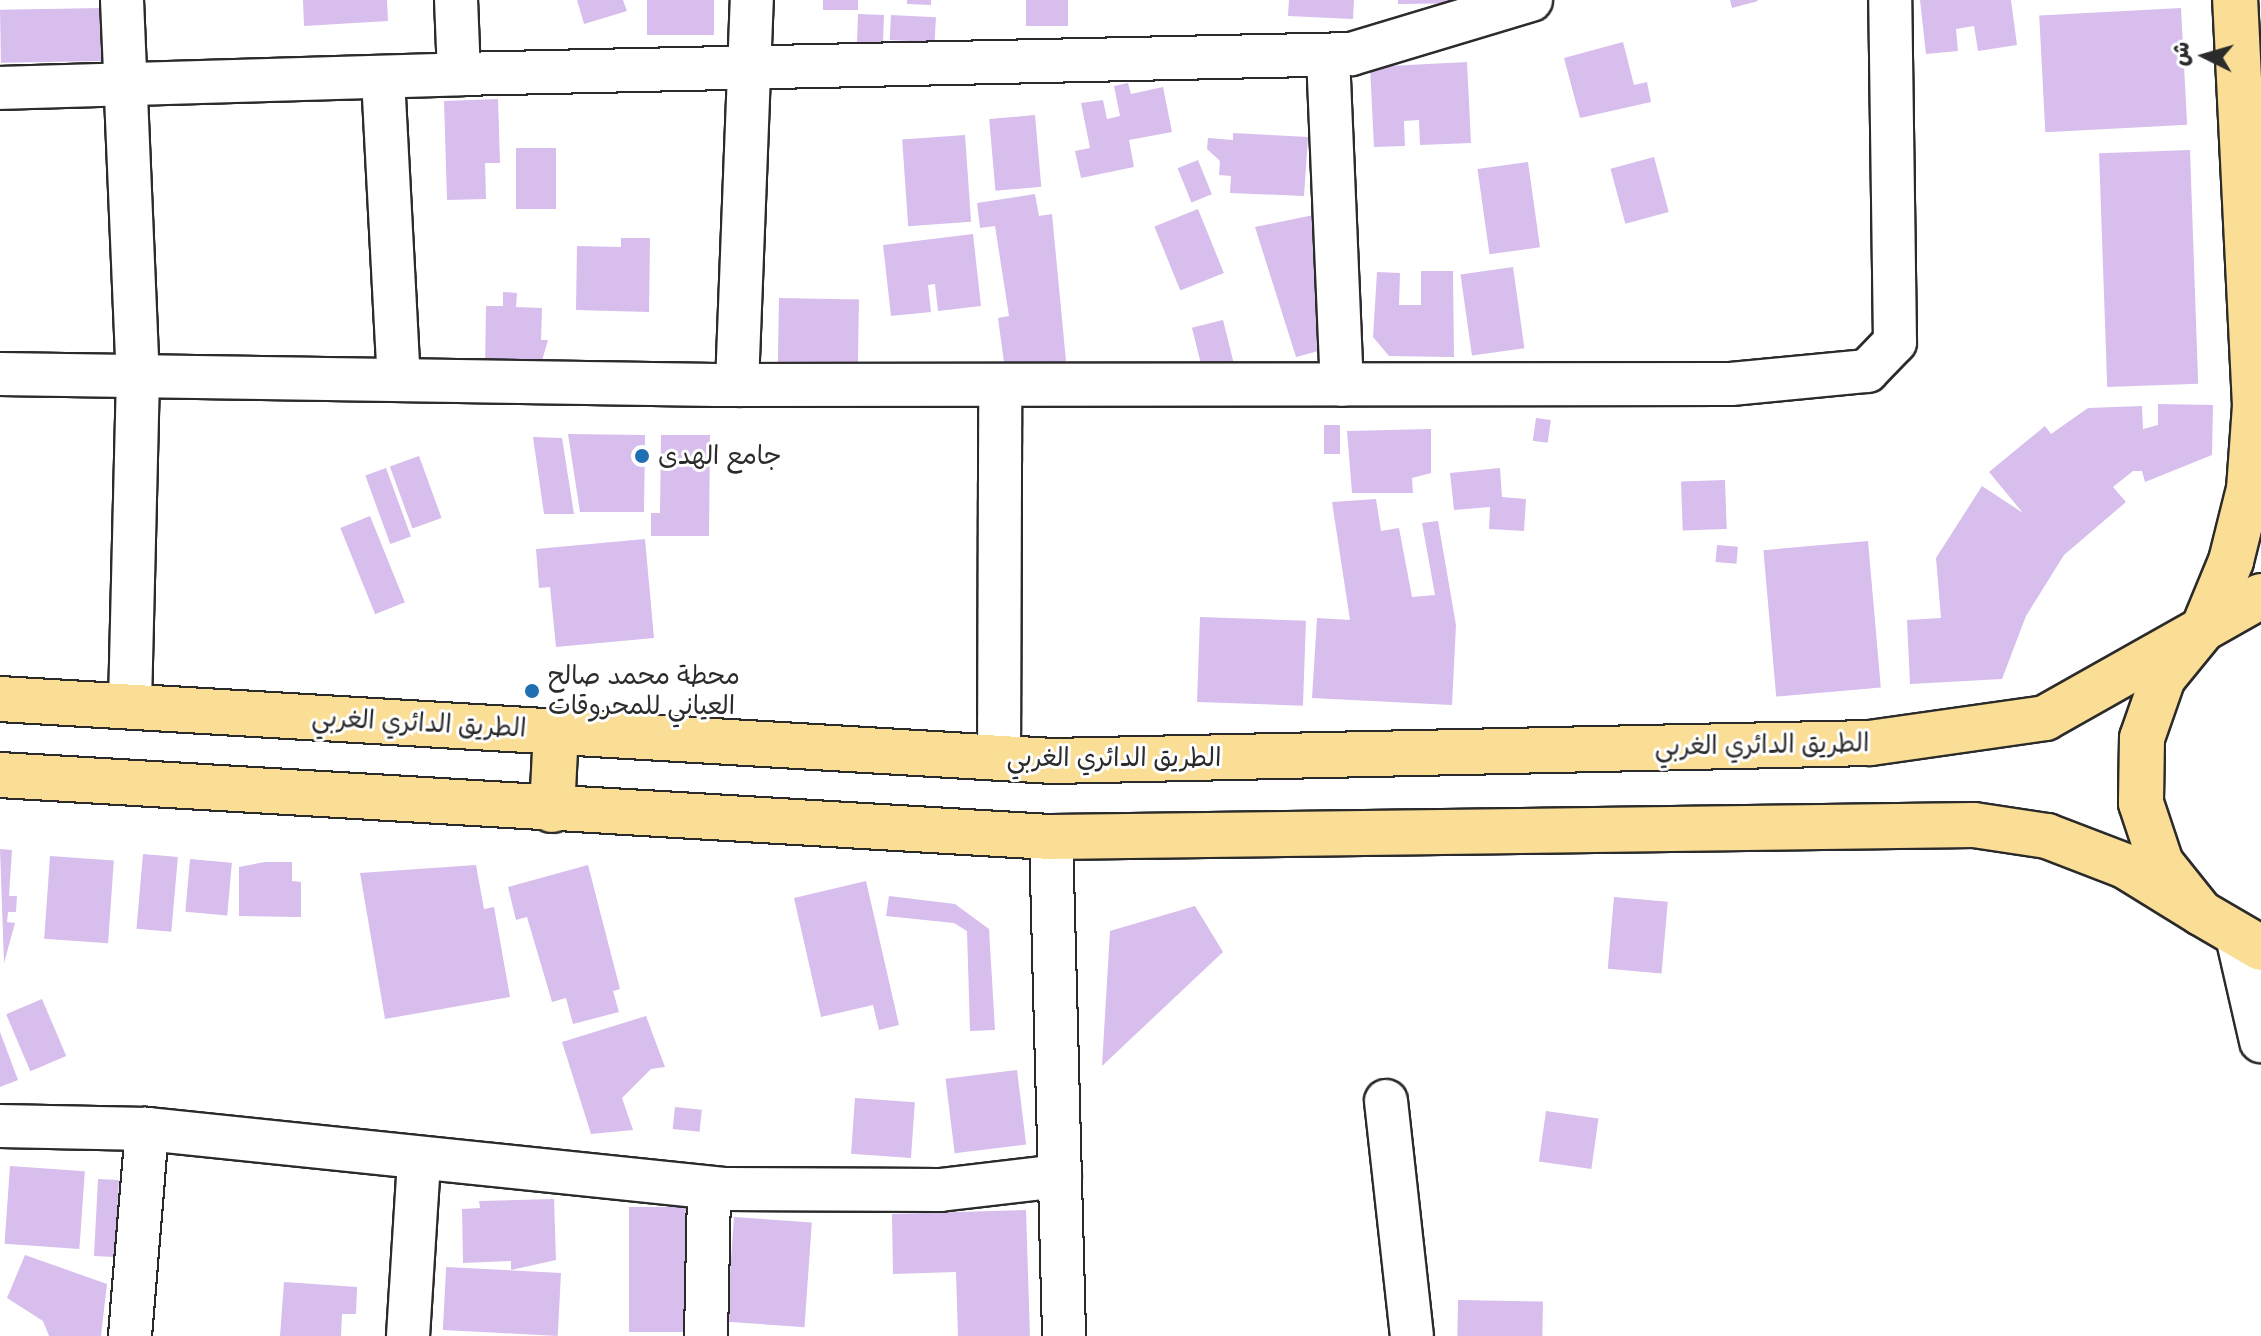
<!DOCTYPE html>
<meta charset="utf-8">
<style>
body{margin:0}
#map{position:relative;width:2261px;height:1336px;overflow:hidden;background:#fff;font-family:Sriracha,"Playpen Sans Arabic",sans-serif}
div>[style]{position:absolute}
.building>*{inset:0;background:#d7beed;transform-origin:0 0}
.roads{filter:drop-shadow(2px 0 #2b2b2b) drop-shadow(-2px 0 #2b2b2b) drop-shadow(0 2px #2b2b2b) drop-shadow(0 -2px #2b2b2b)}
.minor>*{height:42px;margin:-21px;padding:0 21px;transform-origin:21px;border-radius:21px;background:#fff}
.major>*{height:44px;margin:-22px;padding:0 22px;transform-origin:22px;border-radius:22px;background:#fbde96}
.dots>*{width:22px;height:22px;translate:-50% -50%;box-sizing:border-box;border:4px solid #fff;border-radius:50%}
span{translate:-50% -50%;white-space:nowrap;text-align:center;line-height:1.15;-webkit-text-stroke:6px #fff;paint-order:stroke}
.poi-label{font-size:26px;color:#2b2b2b}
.left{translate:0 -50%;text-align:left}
.street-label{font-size:26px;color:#2b2b2b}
.north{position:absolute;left:2165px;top:16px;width:80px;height:80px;-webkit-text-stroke:6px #fff;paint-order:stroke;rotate:275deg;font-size:22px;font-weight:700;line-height:32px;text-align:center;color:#2b2b2b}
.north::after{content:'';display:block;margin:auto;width:28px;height:36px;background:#2b2b2b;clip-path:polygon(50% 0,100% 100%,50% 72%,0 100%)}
</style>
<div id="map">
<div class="building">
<i style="clip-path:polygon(303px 0,387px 0,388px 21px,304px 26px)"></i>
<i style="clip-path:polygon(577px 0,623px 0,627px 11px,584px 24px)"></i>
<i style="left:647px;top:0;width:67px;height:35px"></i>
<i style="left:823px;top:0;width:35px;height:10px"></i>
<i style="clip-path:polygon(907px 0,931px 0,931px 5px,907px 4px)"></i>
<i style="left:1026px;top:0;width:42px;height:26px"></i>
<i style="clip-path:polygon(1289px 0,1354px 0,1353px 19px,1288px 16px)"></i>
<i style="clip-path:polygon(1398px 0,1478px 0,1478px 3px,1398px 4px)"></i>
<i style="clip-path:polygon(1730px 0,1757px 0,1758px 1px,1732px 8px)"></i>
<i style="clip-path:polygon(1920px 0,2011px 0,2017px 45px,1978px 51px,1974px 26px,1956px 29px,1958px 51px,1926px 54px)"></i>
<i style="left:103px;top:8px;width:53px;height:103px;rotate:89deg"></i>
<i style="left:2181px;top:8px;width:117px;height:142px;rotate:87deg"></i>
<i style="left:858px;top:14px;width:26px;height:28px;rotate:2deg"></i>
<i style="left:891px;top:15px;width:45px;height:25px;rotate:3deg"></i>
<i style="clip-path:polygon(1623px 42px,1634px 85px,1647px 82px,1651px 102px,1580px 118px,1564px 58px)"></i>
<i style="clip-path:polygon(1467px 62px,1471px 143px,1420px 145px,1419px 120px,1404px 121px,1405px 146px,1374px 147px,1370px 67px)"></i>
<i style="clip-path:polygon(1128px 83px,1131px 94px,1163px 87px,1172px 132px,1129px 140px,1134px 167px,1081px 178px,1075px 151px,1090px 148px,1081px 103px,1103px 100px,1107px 119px,1120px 116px,1114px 86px)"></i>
<i style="clip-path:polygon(498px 99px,500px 163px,485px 163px,486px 199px,447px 200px,444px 101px)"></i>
<i style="left:1035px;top:115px;width:72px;height:46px;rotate:85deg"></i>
<i style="clip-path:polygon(1233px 133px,1308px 137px,1304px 196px,1230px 193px,1231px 176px,1219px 175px,1220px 161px,1207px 149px,1208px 138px,1233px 140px)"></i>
<i style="left:965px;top:135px;width:87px;height:63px;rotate:86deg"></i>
<i style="left:516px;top:148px;width:40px;height:61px"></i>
<i style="left:2190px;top:150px;width:234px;height:91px;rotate:88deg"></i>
<i style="left:1654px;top:157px;width:57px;height:45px;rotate:75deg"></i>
<i style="left:1198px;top:160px;width:37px;height:22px;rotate:68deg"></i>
<i style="left:1528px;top:162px;width:86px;height:51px;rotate:82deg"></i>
<i style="clip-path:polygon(1035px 194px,1039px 216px,1052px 214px,1066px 361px,1005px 370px,998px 318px,1009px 316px,995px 226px,980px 228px,977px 203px)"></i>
<i style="left:1198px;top:209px;width:69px;height:47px;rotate:68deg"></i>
<i style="clip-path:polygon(1333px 211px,1337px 346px,1296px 357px,1255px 227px)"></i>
<i style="clip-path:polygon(973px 234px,981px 306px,938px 311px,935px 284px,928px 285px,931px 312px,891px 316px,883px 245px)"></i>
<i style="clip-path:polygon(621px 238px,650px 238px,649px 312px,576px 310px,577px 246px,621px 247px)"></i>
<i style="left:1513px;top:267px;width:82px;height:53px;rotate:82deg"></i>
<i style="clip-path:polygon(1421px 271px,1453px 271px,1454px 357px,1389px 356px,1373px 337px,1377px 272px,1400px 273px,1399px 305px,1421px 305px)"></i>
<i style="clip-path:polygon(503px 292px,517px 293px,516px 307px,542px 308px,541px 340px,548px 340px,541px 364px,485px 371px,486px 306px,503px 306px)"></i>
<i style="left:779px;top:298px;width:80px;height:65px;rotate:1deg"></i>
<i style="left:1223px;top:320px;width:45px;height:32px;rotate:76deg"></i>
<i style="clip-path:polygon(2158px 404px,2213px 405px,2212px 455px,2145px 482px,2142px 471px,2133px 471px,2113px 487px,2126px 502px,2064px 555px,2026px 616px,2002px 679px,1910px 684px,1907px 620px,1941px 618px,1936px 558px,1982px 486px,2023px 513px,1989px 472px,2045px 426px,2051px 434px,2088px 408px,2142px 406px,2143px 429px,2158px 425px)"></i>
<i style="left:1536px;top:418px;width:15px;height:23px;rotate:8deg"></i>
<i style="left:1324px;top:425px;width:16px;height:29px"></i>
<i style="clip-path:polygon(1431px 429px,1431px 473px,1412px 478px,1413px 493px,1352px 493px,1347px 431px)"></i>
<i style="clip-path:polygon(568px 434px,645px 435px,644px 512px,580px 512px)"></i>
<i style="clip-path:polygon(661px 435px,710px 435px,709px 536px,651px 536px,651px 513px,660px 513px)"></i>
<i style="clip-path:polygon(533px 437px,562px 438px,574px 514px,544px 514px)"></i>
<i style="left:419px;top:456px;width:66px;height:31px;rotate:70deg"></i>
<i style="left:386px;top:468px;width:73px;height:22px;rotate:70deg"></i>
<i style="clip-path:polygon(1500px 468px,1502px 497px,1526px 499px,1524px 531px,1489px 529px,1490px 507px,1454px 510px,1450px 473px)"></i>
<i style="left:1725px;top:480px;width:49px;height:44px;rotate:88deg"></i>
<i style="clip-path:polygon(1376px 499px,1381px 531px,1399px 528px,1412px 597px,1435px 595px,1422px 523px,1438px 521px,1456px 625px,1452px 705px,1312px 698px,1317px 618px,1350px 620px,1332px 502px)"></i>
<i style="left:370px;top:516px;width:93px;height:32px;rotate:68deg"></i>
<i style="clip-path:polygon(645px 539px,654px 638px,556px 647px,550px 587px,539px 588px,536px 549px)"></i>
<i style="left:1868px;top:541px;width:147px;height:105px;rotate:85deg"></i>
<i style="left:1717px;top:545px;width:21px;height:17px;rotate:5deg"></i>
<i style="left:1200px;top:617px;width:106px;height:85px;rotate:2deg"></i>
<i style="clip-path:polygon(0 849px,12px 850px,9px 896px,17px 896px,16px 912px,8px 912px,7px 922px,15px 923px,4px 963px)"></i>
<i style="left:143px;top:854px;width:35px;height:75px;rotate:5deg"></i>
<i style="left:50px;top:856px;width:64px;height:83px;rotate:4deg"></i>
<i style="left:190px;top:859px;width:42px;height:53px;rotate:5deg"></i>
<i style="clip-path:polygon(265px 862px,292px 862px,292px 881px,301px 882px,301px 917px,239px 916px,239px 867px)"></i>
<i style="clip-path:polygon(476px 865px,484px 909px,494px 907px,510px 997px,385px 1019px,360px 873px)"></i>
<i style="clip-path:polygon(588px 865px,620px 989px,613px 991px,619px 1012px,573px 1024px,566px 998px,552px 1002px,527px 917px,516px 920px,508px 887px)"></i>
<i style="clip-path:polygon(866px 881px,899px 1025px,879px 1030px,873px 1005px,821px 1017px,794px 898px)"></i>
<i style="clip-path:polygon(889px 896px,955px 904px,989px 929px,995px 1030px,970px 1031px,967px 931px,954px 923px,886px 916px)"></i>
<i style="left:1614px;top:897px;width:54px;height:72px;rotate:5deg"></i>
<i style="clip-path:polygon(1195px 906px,1223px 952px,1102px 1066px,1110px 931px)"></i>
<i style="left:42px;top:999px;width:62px;height:39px;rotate:67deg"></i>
<i style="clip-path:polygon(646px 1016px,665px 1067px,651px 1069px,622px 1098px,633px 1130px,591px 1134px,562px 1042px)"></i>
<i style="clip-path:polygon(0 1032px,18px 1080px,0 1087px)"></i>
<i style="left:1017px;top:1070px;width:75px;height:72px;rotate:83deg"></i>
<i style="left:855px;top:1098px;width:60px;height:56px;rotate:4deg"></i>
<i style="left:675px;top:1107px;width:27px;height:22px;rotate:6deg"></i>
<i style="left:1546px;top:1111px;width:53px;height:51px;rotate:8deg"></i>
<i style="left:10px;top:1166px;width:75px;height:78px;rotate:4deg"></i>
<i style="left:98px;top:1179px;width:21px;height:77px;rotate:3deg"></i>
<i style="clip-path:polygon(554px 1199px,556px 1260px,511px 1270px,511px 1261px,463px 1263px,462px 1209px,480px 1208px,479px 1201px)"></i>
<i style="left:629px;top:1207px;width:68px;height:125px"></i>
<i style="clip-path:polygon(1026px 1210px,1030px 1336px,958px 1336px,956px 1272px,893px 1274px,892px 1214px)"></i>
<i style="left:734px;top:1217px;width:78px;height:105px;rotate:4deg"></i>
<i style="clip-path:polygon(25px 1255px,107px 1284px,101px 1336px,49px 1336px,43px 1321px,7px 1298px)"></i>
<i style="left:561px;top:1273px;width:63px;height:115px;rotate:93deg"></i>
<i style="clip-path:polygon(284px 1282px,357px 1287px,356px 1314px,342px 1314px,341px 1336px,280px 1336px)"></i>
<i style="left:1458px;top:1300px;width:85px;height:36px;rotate:1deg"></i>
</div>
<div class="roads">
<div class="minor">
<i style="left:122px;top:0;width:376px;rotate:87.6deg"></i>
<i style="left:138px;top:376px;width:330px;rotate:91.4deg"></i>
<i style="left:1328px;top:55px;width:330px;rotate:87.6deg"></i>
<i style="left:459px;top:74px;width:892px;rotate:-1.28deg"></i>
<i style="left:1351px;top:54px;width:188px;rotate:-16.7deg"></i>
<i style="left:383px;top:78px;width:302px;rotate:87deg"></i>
<i style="left:0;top:88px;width:459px;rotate:-1.7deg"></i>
<i style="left:459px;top:74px;width:74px;rotate:-92.3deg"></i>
<i style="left:0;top:374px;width:717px;rotate:0.88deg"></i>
<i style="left:717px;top:385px;width:1014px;rotate:-0.06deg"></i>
<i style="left:1731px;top:384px;width:137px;rotate:-5.5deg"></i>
<i style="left:1867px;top:371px;width:40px;rotate:-46deg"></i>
<i style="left:1895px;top:342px;width:342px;rotate:-90.8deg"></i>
<i style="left:737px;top:385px;width:385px;rotate:-87.8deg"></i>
<i style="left:999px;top:759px;width:374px;rotate:-89.8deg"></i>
<i style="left:1051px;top:837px;width:499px;rotate:88.5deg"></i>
<i style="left:2237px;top:936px;width:108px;rotate:77.1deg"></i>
<i style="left:1386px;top:1101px;width:236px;rotate:83.7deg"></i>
<i style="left:0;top:1126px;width:147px;rotate:1.2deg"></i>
<i style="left:147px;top:1129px;width:582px;rotate:5.92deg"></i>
<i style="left:726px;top:1189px;width:214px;rotate:0.3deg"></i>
<i style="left:940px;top:1190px;width:121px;rotate:-6.7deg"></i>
<i style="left:130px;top:1336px;width:208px;rotate:-85.3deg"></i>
<i style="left:408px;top:1336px;width:175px;rotate:-86.4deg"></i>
<i style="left:706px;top:1336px;width:148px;rotate:-88.8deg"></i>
</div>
<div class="major">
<i style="left:2261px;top:596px;width:67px;rotate:150.4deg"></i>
<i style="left:2203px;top:629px;width:63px;rotate:129.2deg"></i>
<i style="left:2163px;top:678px;width:64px;rotate:109.3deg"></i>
<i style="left:2142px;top:738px;width:65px;rotate:90.9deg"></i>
<i style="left:2141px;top:803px;width:63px;rotate:71.6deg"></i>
<i style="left:2161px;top:863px;width:64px;rotate:51.3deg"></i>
<i style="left:2201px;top:913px;width:69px;rotate:30.3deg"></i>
<i style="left:0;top:699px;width:1054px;rotate:3.37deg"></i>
<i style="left:1052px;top:761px;width:818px;rotate:-1.26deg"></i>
<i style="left:1870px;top:743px;width:177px;rotate:-8.1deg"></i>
<i style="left:2045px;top:718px;width:181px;rotate:-29.4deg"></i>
<i style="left:2203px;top:629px;width:74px;rotate:-67.6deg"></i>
<i style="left:2231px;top:561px;width:74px;rotate:-76deg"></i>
<i style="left:2249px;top:489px;width:83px;rotate:-85.9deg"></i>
<i style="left:2255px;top:406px;width:406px;rotate:-92.8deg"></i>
<i style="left:0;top:775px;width:1053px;rotate:3.38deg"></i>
<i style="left:1051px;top:837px;width:923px;rotate:-0.74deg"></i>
<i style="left:1974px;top:825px;width:74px;rotate:8.6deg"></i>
<i style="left:2047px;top:836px;width:84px;rotate:21deg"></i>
<i style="left:2125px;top:866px;width:89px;rotate:31.7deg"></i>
<i style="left:552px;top:810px;width:79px;rotate:-87.1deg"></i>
</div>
</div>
<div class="dots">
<i style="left:642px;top:456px;background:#1f6fb2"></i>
<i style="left:532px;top:691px;background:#1f6fb2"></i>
</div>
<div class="poi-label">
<span class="left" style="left:658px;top:456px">جامع الهدى</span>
<span class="left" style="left:548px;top:691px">محطة محمد صالح<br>العياني للمحروقات</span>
</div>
<div class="street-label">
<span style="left:419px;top:723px;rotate:3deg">الطريق الدائري الغربي</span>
<span style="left:1762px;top:745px;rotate:-1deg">الطريق الدائري الغربي</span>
<span style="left:1114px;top:758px">الطريق الدائري الغربي</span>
</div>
<div class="north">ش</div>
</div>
